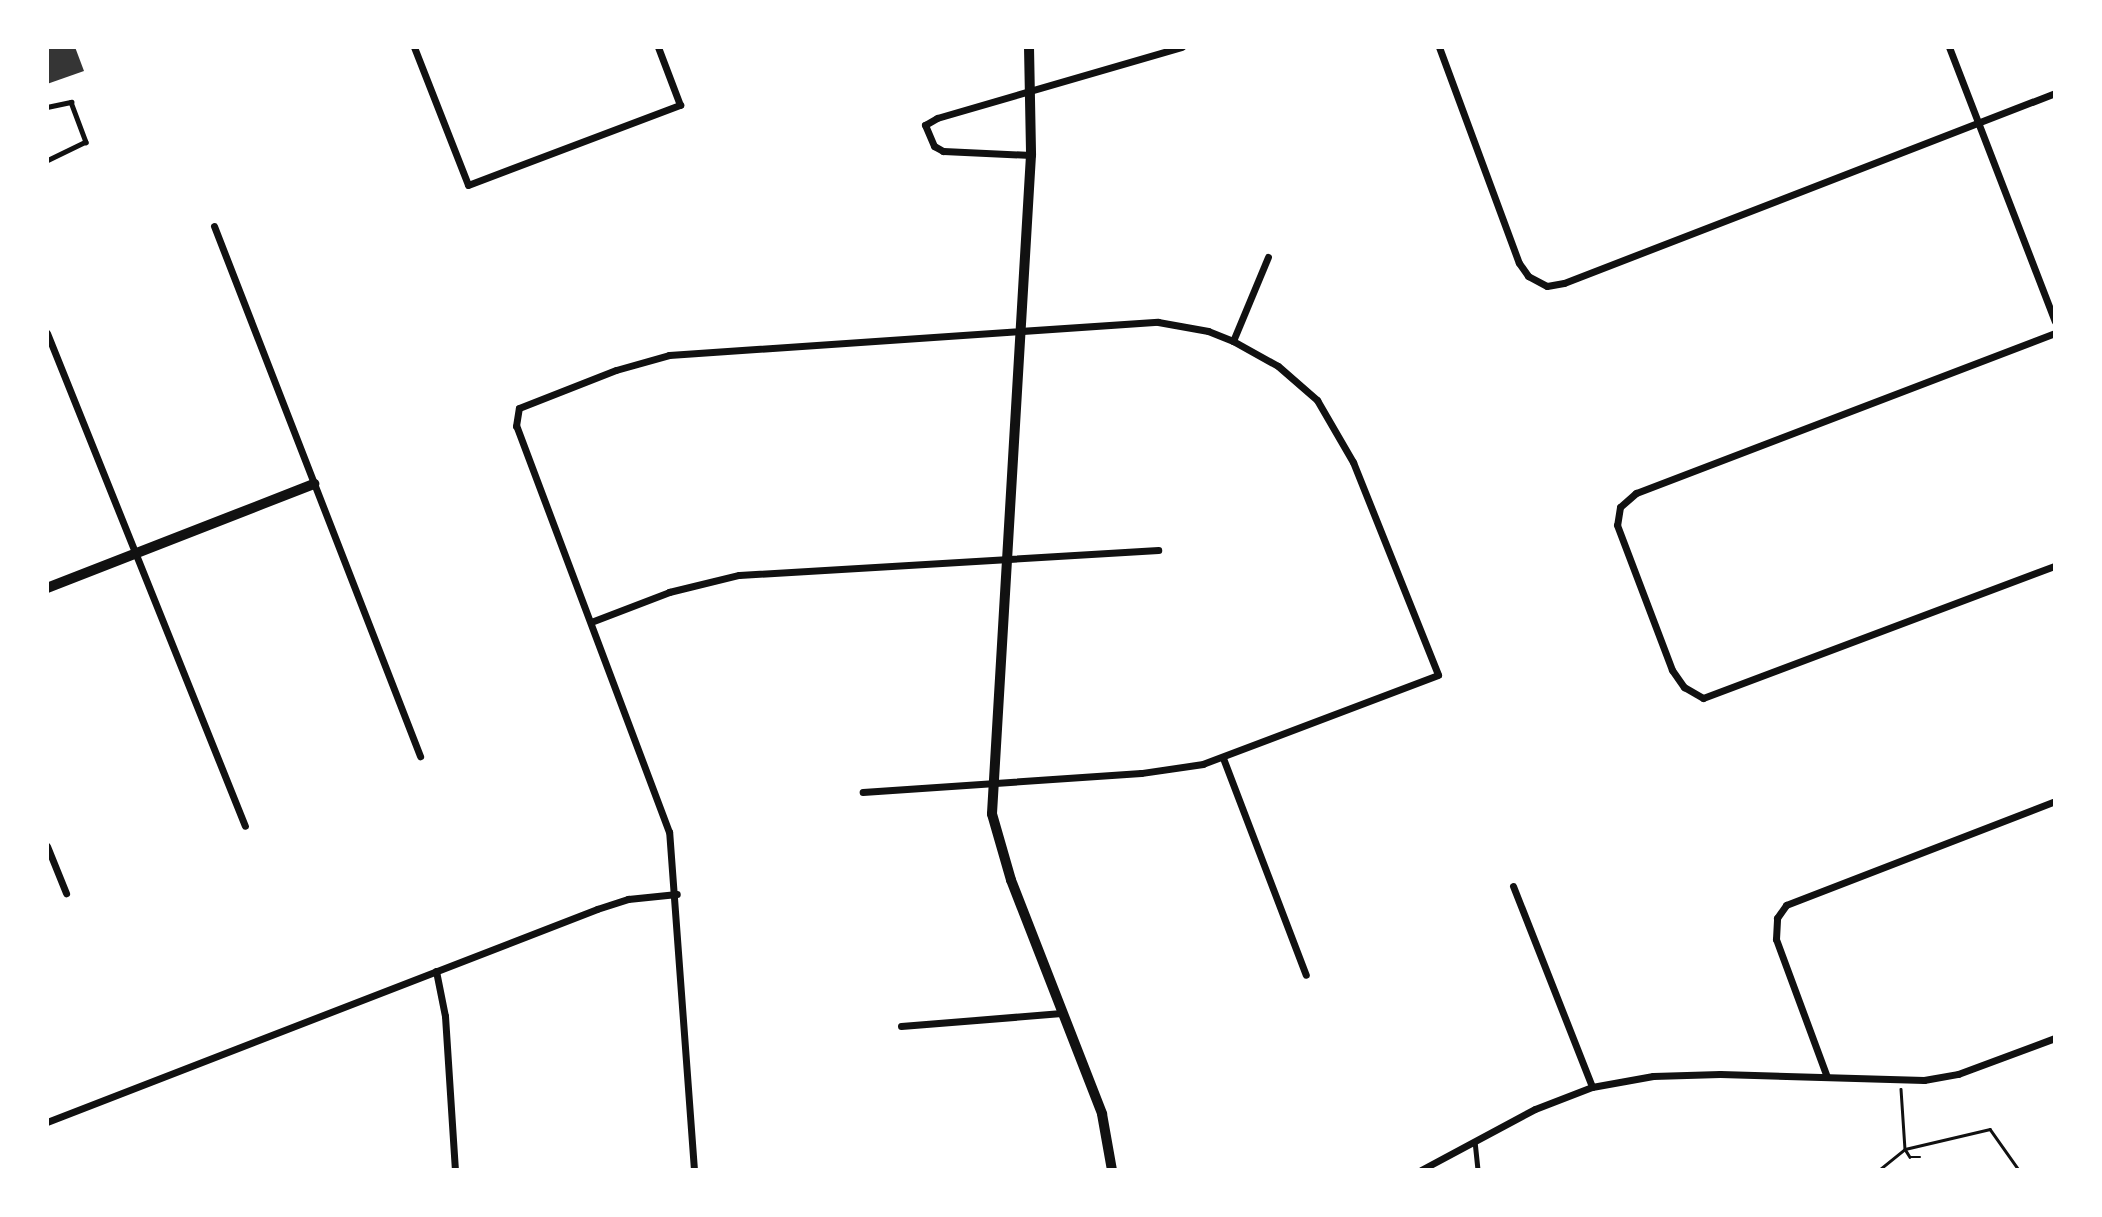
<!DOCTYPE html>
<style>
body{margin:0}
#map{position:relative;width:2102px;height:1217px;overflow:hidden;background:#fff;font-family:"DM Sans",sans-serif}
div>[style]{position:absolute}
.building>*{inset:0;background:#353535}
.path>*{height:2.5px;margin:-1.25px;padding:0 1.25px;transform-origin:1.25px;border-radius:1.25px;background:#111}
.service>*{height:4.5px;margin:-2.25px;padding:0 2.25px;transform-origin:2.25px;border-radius:2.25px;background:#111}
.minor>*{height:7px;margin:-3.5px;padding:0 3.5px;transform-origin:3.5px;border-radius:3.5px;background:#111}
.tertiary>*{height:10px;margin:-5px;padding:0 5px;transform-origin:5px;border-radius:5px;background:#111}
span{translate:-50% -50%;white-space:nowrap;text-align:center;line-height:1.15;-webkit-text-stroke:5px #fff;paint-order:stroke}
.frame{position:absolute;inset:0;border:49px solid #fff;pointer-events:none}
</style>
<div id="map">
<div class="building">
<i style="clip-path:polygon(47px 47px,75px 47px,84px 71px,47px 84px)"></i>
</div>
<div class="path">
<i style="left:1901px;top:1089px;width:60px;rotate:86.2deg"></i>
<i style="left:1905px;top:1149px;width:9px;rotate:58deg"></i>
<i style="left:1910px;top:1157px;width:10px"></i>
<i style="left:1879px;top:1170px;width:33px;rotate:-39deg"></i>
<i style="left:1905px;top:1149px;width:87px;rotate:-13.2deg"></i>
<i style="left:1990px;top:1129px;width:50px;rotate:54.7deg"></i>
</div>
<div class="service">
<i style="left:47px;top:107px;width:25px;rotate:-12deg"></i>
<i style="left:71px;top:102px;width:43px;rotate:69.4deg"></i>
<i style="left:86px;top:142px;width:43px;rotate:154deg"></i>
<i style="left:1475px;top:1141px;width:29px;rotate:84deg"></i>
</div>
<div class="minor">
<i style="left:414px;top:47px;width:148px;rotate:68.6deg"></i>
<i style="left:468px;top:185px;width:227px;rotate:-20.7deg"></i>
<i style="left:680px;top:105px;width:62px;rotate:-110.8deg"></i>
<i style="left:1439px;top:47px;width:230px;rotate:69.7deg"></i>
<i style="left:1519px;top:263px;width:16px;rotate:55deg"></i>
<i style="left:1528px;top:276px;width:21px;rotate:28deg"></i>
<i style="left:1547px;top:286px;width:17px;rotate:-10deg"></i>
<i style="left:1564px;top:283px;width:526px;rotate:-21.15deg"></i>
<i style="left:1949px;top:47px;width:294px;rotate:68.9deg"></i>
<i style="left:1031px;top:155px;width:88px;rotate:-177.4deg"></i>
<i style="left:943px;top:151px;width:10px;rotate:-151deg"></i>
<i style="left:934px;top:146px;width:23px;rotate:-113deg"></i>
<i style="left:925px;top:125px;width:14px;rotate:-30deg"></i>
<i style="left:937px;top:118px;width:255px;rotate:-16.2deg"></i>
<i style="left:214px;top:226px;width:569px;rotate:68.76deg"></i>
<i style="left:47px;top:333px;width:531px;rotate:68.12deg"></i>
<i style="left:2055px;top:333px;width:449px;rotate:159.1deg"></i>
<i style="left:1636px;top:493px;width:21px;rotate:139deg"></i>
<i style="left:1620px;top:507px;width:18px;rotate:99deg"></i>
<i style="left:1617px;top:525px;width:155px;rotate:69.2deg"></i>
<i style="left:1672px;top:670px;width:21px;rotate:55deg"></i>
<i style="left:1684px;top:687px;width:22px;rotate:30deg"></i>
<i style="left:1703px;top:698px;width:376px;rotate:-20.6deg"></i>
<i style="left:1233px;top:341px;width:91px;rotate:-67.4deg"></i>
<i style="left:591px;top:622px;width:84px;rotate:-21deg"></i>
<i style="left:669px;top:592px;width:72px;rotate:-13.7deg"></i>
<i style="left:739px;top:575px;width:420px;rotate:-3.4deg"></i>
<i style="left:1223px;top:758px;width:232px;rotate:69.1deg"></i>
<i style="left:47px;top:846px;width:51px;rotate:68deg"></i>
<i style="left:1513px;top:886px;width:216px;rotate:68.5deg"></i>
<i style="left:436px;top:971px;width:46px;rotate:78.7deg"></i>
<i style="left:445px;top:1016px;width:154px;rotate:86.3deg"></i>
<i style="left:901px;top:1026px;width:161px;rotate:-4.6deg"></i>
<i style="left:1827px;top:1077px;width:147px;rotate:-110.3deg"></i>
<i style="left:1776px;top:939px;width:21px;rotate:-87deg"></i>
<i style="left:1777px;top:918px;width:16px;rotate:-55deg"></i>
<i style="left:1786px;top:905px;width:288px;rotate:-21.1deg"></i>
<i style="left:47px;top:1122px;width:590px;rotate:-21.17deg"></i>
<i style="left:597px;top:909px;width:33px;rotate:-18deg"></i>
<i style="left:628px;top:899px;width:49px;rotate:-5.8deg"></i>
<i style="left:694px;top:1170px;width:339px;rotate:-94.2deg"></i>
<i style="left:669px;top:832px;width:434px;rotate:-110.6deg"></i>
<i style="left:516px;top:426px;width:18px;rotate:-81deg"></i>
<i style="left:519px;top:408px;width:104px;rotate:-21.4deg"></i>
<i style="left:616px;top:370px;width:55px;rotate:-15.8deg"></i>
<i style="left:669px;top:355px;width:490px;rotate:-3.9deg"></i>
<i style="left:1158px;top:322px;width:51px;rotate:10.2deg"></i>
<i style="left:1208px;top:331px;width:27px;rotate:22deg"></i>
<i style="left:1233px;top:341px;width:51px;rotate:29.1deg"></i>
<i style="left:1278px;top:366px;width:52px;rotate:41.1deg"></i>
<i style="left:1317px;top:400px;width:72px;rotate:59.9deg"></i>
<i style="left:1353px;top:462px;width:229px;rotate:68.2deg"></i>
<i style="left:1438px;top:675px;width:251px;rotate:159.3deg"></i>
<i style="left:1203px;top:764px;width:63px;rotate:171.7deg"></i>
<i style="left:1141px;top:773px;width:279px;rotate:176.1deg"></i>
<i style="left:1421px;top:1170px;width:129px;rotate:-28.2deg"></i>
<i style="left:1535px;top:1109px;width:61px;rotate:-21.1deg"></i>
<i style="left:1592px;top:1087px;width:62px;rotate:-10.2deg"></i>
<i style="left:1653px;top:1076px;width:67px;rotate:-1.7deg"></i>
<i style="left:1720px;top:1074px;width:204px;rotate:1.7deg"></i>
<i style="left:1924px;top:1080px;width:35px;rotate:-10deg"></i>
<i style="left:1958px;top:1074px;width:103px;rotate:-20.4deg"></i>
</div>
<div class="tertiary">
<i style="left:1029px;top:47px;width:108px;rotate:88.9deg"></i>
<i style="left:1031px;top:155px;width:660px;rotate:93.39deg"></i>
<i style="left:992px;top:814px;width:69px;rotate:73.9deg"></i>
<i style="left:1011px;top:880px;width:251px;rotate:68.7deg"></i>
<i style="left:1102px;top:1114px;width:57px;rotate:79.9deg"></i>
<i style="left:47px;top:588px;width:287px;rotate:-21.3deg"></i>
</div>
<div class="frame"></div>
</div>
